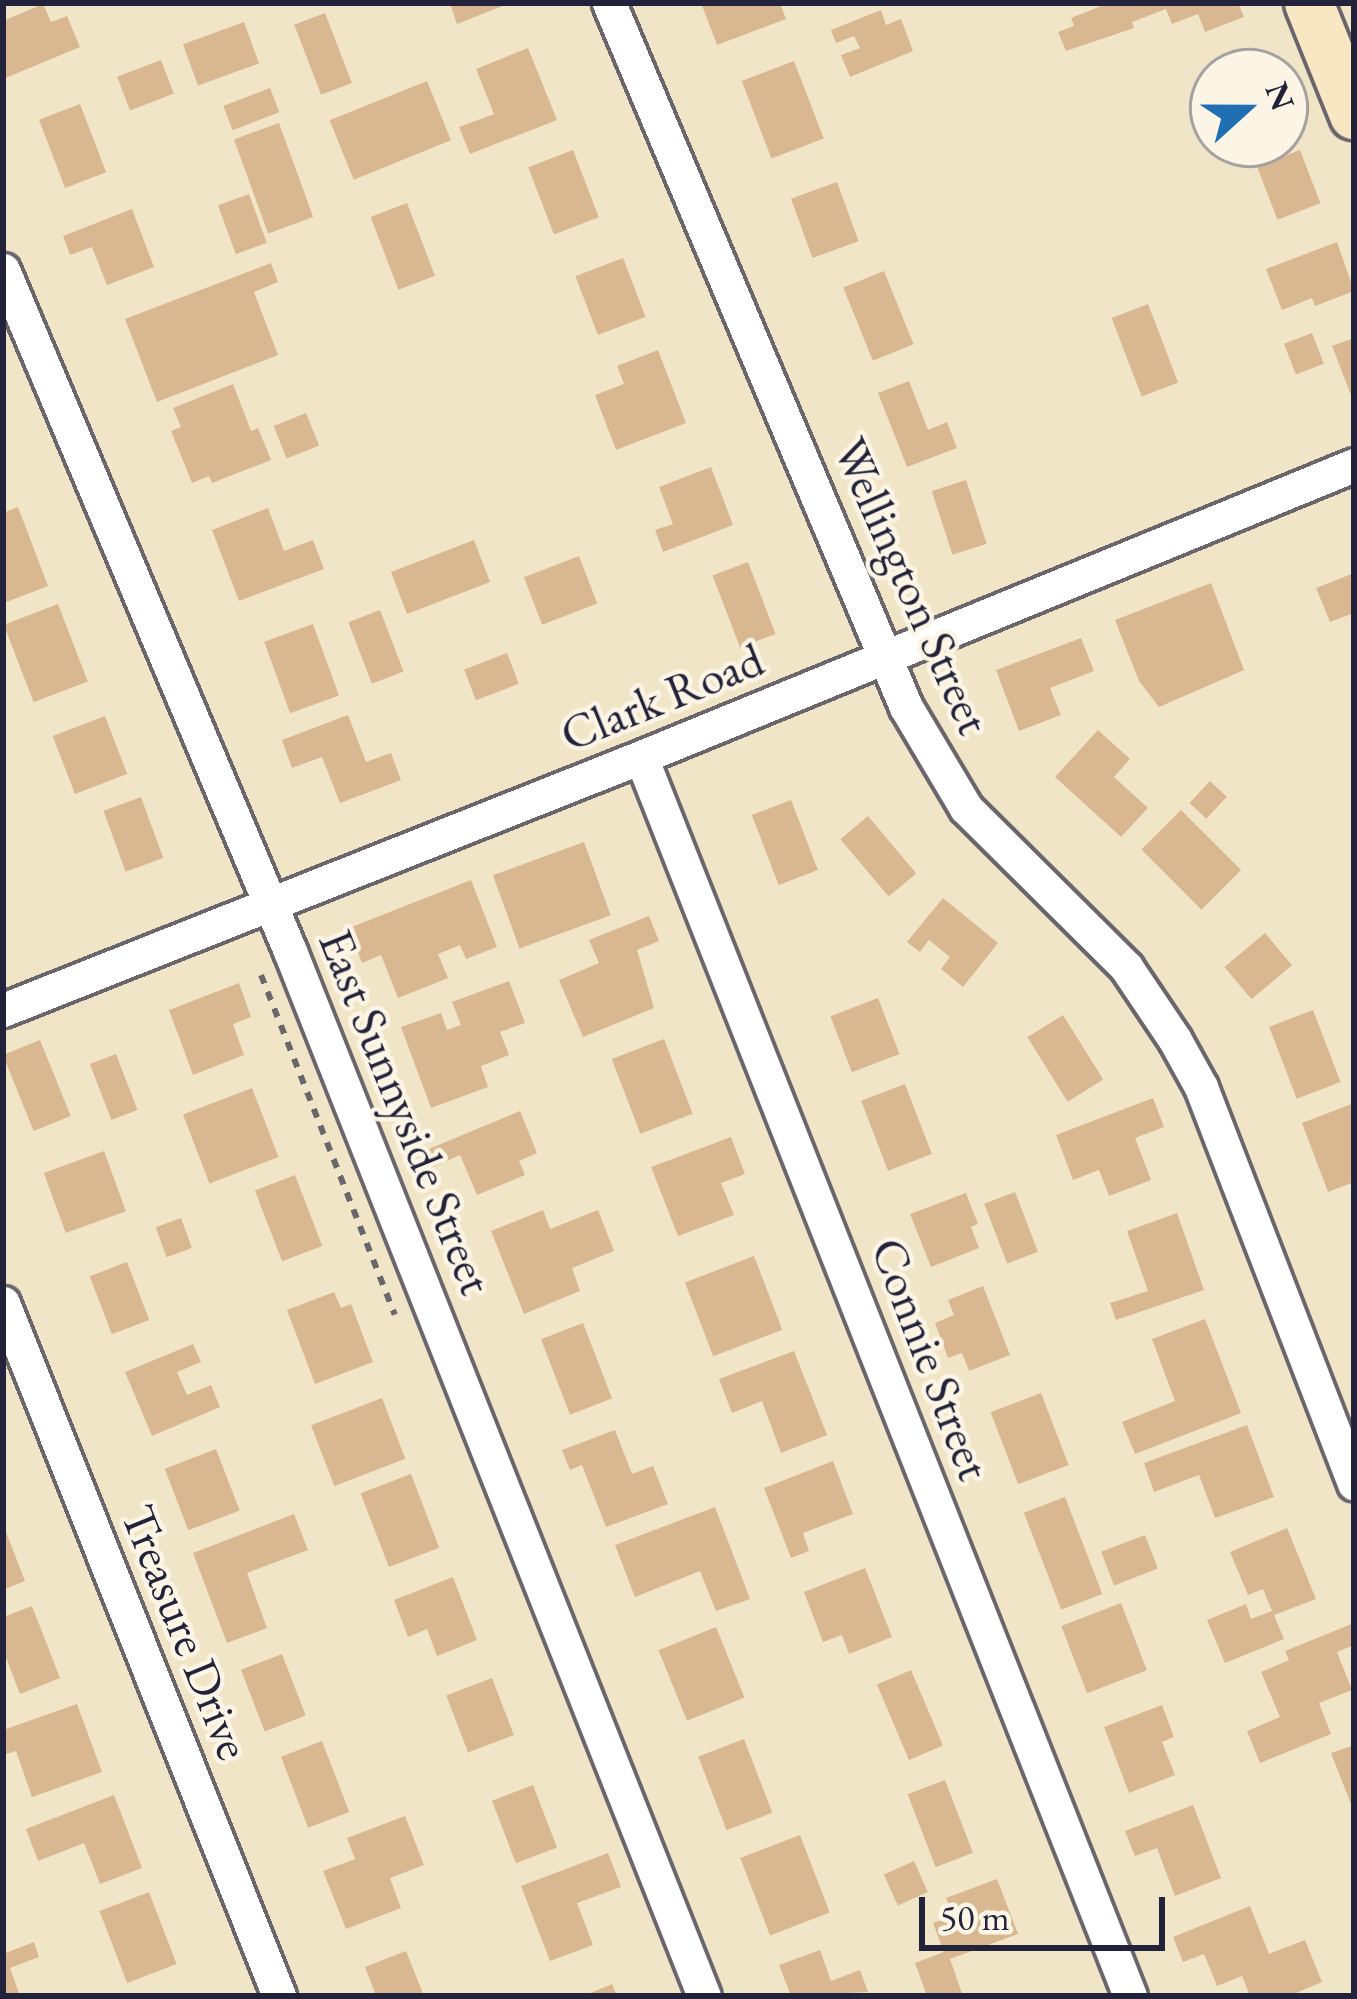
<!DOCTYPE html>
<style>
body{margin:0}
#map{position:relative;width:1357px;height:1999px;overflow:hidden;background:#f1e5c8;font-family:"EB Garamond",serif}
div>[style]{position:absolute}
.building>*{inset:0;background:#d9b891;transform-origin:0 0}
.path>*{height:6px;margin-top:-3px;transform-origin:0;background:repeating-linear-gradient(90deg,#6a666c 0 9px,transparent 0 18px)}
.roads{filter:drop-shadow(3px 0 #6a666c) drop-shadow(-3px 0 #6a666c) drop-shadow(0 3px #6a666c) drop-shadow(0 -3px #6a666c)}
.minor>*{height:33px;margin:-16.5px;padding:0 16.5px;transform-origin:16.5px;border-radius:16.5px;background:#fff}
.secondary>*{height:48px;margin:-24px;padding:0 24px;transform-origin:24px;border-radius:24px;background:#f9e7c3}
span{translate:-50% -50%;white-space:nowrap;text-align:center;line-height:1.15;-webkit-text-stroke:9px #fcf5e5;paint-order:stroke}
.street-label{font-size:48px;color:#22223b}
.frame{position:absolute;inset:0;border:6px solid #22223b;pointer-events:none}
.north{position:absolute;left:1189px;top:48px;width:120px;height:120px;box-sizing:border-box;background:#fcf5e5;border:3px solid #a5a1a1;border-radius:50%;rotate:69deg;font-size:33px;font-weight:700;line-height:48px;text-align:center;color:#22223b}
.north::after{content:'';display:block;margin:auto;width:42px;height:54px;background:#1f6fb2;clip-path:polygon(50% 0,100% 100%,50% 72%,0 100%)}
.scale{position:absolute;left:919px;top:1897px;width:246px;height:54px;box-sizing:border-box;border:6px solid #22223b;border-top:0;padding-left:15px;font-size:36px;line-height:42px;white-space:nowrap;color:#22223b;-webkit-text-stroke:9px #fcf5e5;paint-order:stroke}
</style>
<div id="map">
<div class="building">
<i style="clip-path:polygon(450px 3px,510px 3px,457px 24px)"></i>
<i style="clip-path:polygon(701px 3px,780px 3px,786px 19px,717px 45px)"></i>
<i style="clip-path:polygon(1109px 3px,1238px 3px,1244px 17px,1205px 32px,1198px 14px,1172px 24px,1166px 9px,1132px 22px,1134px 28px,1066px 51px,1058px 32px,1074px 26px,1071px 18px)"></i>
<i style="clip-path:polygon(43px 4px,51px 22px,67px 16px,80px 47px,3px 79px,3px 21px)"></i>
<i style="clip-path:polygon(881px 10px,886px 25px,901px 19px,913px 51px,850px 77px,841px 55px,860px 48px,854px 36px,836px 43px,831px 30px)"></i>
<i style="left:325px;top:13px;width:75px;height:33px;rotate:69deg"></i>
<i style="left:244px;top:22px;width:44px;height:65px;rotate:70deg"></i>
<i style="clip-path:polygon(528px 48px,557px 120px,470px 154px,459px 127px,494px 114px,476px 69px)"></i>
<i style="left:161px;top:60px;width:36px;height:47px;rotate:69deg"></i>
<i style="left:794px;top:61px;width:83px;height:56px;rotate:69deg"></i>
<i style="left:427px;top:81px;width:64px;height:105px;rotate:68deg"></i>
<i style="left:270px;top:88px;width:26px;height:50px;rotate:69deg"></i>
<i style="left:80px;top:104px;width:73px;height:44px;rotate:69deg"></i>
<i style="left:279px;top:123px;width:100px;height:48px;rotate:70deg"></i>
<i style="left:573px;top:150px;width:72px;height:48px;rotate:69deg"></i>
<i style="left:1300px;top:150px;width:57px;height:46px;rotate:69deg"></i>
<i style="left:837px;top:182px;width:63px;height:49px;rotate:70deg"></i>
<i style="left:249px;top:194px;width:52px;height:33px;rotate:70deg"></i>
<i style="left:407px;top:203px;width:78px;height:39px;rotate:69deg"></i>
<i style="clip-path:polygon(132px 209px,154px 267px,107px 285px,92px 247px,70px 255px,63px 236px)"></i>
<i style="clip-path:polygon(1337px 242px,1354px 291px,1315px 306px,1312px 298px,1282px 310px,1266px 269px)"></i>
<i style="left:623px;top:258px;width:63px;height:51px;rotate:69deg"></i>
<i style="clip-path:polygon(271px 263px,278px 282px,254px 292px,278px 355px,157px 402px,125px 319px)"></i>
<i style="left:884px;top:271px;width:79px;height:44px;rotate:68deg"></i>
<i style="left:1148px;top:304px;width:84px;height:39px;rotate:69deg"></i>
<i style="left:1312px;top:333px;width:33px;height:30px;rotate:69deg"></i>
<i style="clip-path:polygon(1354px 338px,1354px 403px,1332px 346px)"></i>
<i style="clip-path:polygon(658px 350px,686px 423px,616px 450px,595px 395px,624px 384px,617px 366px)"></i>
<i style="clip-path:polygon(909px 381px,928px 430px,947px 422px,957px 448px,907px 467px,878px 393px)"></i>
<i style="clip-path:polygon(233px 384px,251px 431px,258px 428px,271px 460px,212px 483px,209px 476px,192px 483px,171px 431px,181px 427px,173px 408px)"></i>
<i style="left:306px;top:413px;width:35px;height:35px;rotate:68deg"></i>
<i style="clip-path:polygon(711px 467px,733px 525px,663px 552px,655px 530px,673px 524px,659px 487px)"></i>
<i style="left:966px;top:480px;width:67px;height:36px;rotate:72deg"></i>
<i style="clip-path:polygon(18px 507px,48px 586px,4px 603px,3px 513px)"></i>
<i style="clip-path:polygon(268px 508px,284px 551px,313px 540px,324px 569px,239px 601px,212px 530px)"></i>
<i style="left:474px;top:540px;width:45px;height:89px;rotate:69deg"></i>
<i style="left:579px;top:556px;width:51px;height:59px;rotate:69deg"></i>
<i style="left:748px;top:562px;width:77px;height:38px;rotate:69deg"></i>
<i style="clip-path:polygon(1354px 573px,1354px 613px,1330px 622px,1316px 588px)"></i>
<i style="clip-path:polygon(1211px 583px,1244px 670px,1159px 707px,1139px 681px,1115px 620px)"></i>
<i style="left:58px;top:604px;width:83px;height:58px;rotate:69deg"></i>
<i style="left:380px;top:610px;width:66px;height:34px;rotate:69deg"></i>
<i style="left:313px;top:624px;width:76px;height:52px;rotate:70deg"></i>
<i style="clip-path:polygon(1081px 638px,1094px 671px,1050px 688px,1061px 715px,1019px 731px,996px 670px)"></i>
<i style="left:507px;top:653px;width:33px;height:46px;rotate:69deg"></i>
<i style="clip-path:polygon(348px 715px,366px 762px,391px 753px,401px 780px,340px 803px,322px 757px,292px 768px,282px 740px)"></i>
<i style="left:105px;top:716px;width:62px;height:56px;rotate:69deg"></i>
<i style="clip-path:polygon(1098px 730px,1130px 759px,1114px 777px,1148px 808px,1121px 837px,1055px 777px)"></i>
<i style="left:1210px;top:781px;width:23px;height:30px;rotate:43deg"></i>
<i style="left:141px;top:797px;width:65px;height:40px;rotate:70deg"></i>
<i style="left:791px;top:800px;width:75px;height:42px;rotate:69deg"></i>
<i style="left:1181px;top:810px;width:85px;height:56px;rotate:45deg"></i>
<i style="left:868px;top:816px;width:75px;height:36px;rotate:50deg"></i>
<i style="left:584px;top:842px;width:78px;height:97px;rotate:70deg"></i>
<i style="clip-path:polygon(471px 880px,497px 947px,466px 959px,460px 945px,438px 954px,448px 978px,398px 998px,381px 955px,362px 963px,349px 928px)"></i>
<i style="clip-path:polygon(943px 898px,998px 943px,963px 987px,941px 969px,950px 957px,929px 940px,920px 952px,907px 942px)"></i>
<i style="clip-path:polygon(649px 916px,659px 941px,637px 950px,654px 1008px,583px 1037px,559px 980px,599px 963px,589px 940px)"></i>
<i style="left:1265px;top:933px;width:42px;height:53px;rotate:50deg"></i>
<i style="clip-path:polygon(509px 981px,525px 1023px,500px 1032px,509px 1055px,481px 1066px,488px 1087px,431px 1108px,401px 1027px,441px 1013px,447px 1030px,461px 1025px,452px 1002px)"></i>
<i style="clip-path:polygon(239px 983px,251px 1017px,233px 1024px,244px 1055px,193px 1075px,169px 1010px)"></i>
<i style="left:878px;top:998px;width:60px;height:51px;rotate:69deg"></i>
<i style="left:1313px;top:1010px;width:77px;height:47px;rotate:69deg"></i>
<i style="left:1063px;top:1015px;width:76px;height:42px;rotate:58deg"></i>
<i style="left:664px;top:1039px;width:80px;height:56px;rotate:69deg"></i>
<i style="left:40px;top:1040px;width:82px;height:40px;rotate:68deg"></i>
<i style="left:116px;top:1054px;width:60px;height:28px;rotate:69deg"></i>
<i style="left:905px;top:1084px;width:75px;height:47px;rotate:69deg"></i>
<i style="left:252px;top:1088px;width:74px;height:74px;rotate:69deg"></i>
<i style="clip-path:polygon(1153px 1098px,1164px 1127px,1135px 1138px,1151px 1180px,1109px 1196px,1099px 1170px,1073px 1180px,1056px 1135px)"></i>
<i style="clip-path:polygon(1354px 1103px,1354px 1182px,1328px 1192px,1302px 1123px)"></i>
<i style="clip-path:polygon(520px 1111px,537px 1153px,519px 1161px,525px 1175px,477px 1195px,460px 1155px,431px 1168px,424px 1151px)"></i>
<i style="clip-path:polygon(731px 1137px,745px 1174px,721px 1183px,734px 1215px,678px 1236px,651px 1167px)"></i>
<i style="left:104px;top:1151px;width:64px;height:64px;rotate:70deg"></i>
<i style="left:295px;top:1175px;width:76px;height:43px;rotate:69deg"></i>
<i style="left:1015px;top:1192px;width:64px;height:33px;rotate:69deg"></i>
<i style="clip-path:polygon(966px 1193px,978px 1224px,971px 1227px,979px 1248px,931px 1267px,910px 1214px)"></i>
<i style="clip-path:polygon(543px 1210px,550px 1229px,598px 1210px,614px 1251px,572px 1268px,580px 1291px,524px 1314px,491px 1231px)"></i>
<i style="clip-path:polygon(1177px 1213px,1204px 1290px,1116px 1320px,1110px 1303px,1148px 1291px,1127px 1231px)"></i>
<i style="left:181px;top:1218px;width:32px;height:27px;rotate:70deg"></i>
<i style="left:754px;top:1256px;width:79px;height:74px;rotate:69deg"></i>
<i style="left:127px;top:1262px;width:62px;height:40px;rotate:69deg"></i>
<i style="clip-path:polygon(983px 1286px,1010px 1355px,969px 1371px,962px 1353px,948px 1358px,935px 1323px,954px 1315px,948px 1300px)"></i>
<i style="clip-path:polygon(334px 1292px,341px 1308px,351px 1304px,373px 1362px,315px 1384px,287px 1310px)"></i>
<i style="clip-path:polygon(1205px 1319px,1241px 1413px,1135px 1454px,1122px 1422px,1175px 1401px,1152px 1339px)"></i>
<i style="left:583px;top:1323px;width:81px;height:45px;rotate:69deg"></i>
<i style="clip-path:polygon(193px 1344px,201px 1362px,177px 1372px,187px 1395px,211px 1385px,220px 1407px,152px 1436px,125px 1372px)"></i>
<i style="clip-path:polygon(794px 1351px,827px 1435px,781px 1453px,762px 1401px,732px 1413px,719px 1379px)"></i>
<i style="left:1041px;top:1393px;width:77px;height:54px;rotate:69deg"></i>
<i style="left:382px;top:1398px;width:65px;height:76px;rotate:69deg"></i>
<i style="clip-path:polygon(1247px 1425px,1274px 1497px,1215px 1518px,1199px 1475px,1154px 1492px,1144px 1463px)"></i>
<i style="clip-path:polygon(615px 1430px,632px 1474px,653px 1466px,668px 1504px,606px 1527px,582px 1465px,570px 1470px,562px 1450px)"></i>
<i style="left:216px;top:1449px;width:66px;height:55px;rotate:69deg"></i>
<i style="clip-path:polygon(833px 1461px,853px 1514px,803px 1533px,809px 1551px,791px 1558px,764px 1488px)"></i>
<i style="left:411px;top:1474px;width:79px;height:54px;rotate:69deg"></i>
<i style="left:1065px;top:1497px;width:104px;height:44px;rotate:69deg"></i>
<i style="clip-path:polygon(715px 1507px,750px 1599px,716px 1611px,700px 1571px,635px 1597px,615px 1545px)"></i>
<i style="clip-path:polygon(294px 1514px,308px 1550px,247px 1573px,267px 1628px,227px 1643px,193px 1553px)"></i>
<i style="clip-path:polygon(3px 1524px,25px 1581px,3px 1590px)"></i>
<i style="clip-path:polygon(1287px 1528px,1316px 1599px,1274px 1615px,1284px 1639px,1225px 1663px,1207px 1620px,1246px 1604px,1251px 1619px,1272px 1611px,1263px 1589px,1248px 1595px,1230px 1552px)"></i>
<i style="left:1145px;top:1535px;width:36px;height:47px;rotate:69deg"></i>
<i style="clip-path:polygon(865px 1568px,892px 1637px,849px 1654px,842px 1635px,823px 1642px,804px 1592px)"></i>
<i style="clip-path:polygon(453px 1577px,477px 1640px,437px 1656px,427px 1629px,408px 1637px,394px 1600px)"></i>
<i style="left:1121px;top:1603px;width:72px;height:64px;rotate:69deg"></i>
<i style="clip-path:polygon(32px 1606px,60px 1678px,20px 1694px,3px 1650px,3px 1617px)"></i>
<i style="clip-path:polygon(1354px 1623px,1354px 1645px,1337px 1652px,1352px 1690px,1319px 1703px,1331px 1734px,1260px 1763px,1247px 1731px,1280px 1717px,1261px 1672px,1289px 1660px,1285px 1651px)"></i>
<i style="left:716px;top:1627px;width:76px;height:62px;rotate:68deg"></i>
<i style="left:282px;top:1654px;width:66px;height:44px;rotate:69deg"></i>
<i style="left:911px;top:1670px;width:82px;height:37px;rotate:67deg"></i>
<i style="left:492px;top:1678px;width:61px;height:49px;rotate:69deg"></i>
<i style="clip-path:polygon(77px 1704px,102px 1772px,32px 1797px,16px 1751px,3px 1755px,3px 1730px)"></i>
<i style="clip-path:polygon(1162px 1705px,1174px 1737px,1162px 1742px,1175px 1775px,1129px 1793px,1104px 1727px)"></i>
<i style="left:744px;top:1739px;width:79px;height:49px;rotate:69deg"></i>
<i style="left:322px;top:1741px;width:76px;height:44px;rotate:69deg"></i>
<i style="clip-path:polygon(1354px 1745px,1354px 1812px,1331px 1753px)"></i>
<i style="left:945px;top:1780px;width:78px;height:40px;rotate:69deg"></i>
<i style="left:533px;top:1785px;width:67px;height:44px;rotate:69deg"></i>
<i style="clip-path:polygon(114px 1795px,142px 1868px,100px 1884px,84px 1843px,38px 1861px,26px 1829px)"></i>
<i style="clip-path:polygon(1193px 1805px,1221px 1878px,1175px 1896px,1157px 1848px,1135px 1856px,1125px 1831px)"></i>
<i style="clip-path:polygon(405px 1816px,424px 1865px,390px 1878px,401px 1908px,346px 1929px,323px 1871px,355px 1859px,347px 1838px)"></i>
<i style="left:800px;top:1835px;width:83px;height:64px;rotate:69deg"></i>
<i style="clip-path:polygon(608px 1853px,621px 1887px,577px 1903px,593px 1945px,550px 1961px,521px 1886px)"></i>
<i style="left:914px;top:1861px;width:34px;height:33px;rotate:66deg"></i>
<i style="clip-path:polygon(997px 1879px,1018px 1934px,950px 1959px,963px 1996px,927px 1996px,915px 1963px,944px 1952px,933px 1923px,953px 1916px,946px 1898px)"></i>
<i style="left:149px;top:1892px;width:77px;height:53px;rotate:69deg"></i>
<i style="clip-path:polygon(1250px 1906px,1269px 1954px,1305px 1940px,1322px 1982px,1289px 1996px,1250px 1996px,1242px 1976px,1217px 1986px,1204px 1954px,1183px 1962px,1173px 1937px)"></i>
<i style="clip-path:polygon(34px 1942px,39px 1957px,10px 1968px,20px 1996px,3px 1996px,3px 1954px)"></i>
<i style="clip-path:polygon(820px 1950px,831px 1981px,860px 1970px,868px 1992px,791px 1996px,779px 1965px)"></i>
<i style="clip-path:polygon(406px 1951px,424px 1996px,376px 1996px,365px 1967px)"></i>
<i style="clip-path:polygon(612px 1984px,617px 1996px,583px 1996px)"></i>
</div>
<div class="path">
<i style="left:261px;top:975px;width:365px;rotate:68.5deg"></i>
</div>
<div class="roads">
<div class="minor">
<i style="left:609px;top:3px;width:764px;rotate:67.13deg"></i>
<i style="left:906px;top:707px;width:117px;rotate:59.3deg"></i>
<i style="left:966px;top:808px;width:226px;rotate:44.8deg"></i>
<i style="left:1126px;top:967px;width:88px;rotate:56.1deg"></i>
<i style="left:1175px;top:1040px;width:54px;rotate:61deg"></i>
<i style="left:1201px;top:1087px;width:425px;rotate:68.9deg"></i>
<i style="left:3px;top:270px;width:739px;rotate:67.15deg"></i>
<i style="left:290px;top:951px;width:1124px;rotate:68.39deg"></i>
<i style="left:641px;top:757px;width:1332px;rotate:68.46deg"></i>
<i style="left:3px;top:1010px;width:686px;rotate:-21.63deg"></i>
<i style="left:641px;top:757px;width:770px;rotate:-22.27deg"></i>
<i style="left:3px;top:1303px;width:746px;rotate:68.28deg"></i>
</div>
<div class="secondary">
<i style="left:1309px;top:3px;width:121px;rotate:68.1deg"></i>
</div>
</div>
<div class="street-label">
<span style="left:912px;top:586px;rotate:66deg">Wellington Street</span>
<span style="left:662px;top:697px;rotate:-22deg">Clark Road</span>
<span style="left:406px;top:1112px;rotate:68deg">East Sunnyside Street</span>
<span style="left:931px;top:1359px;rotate:69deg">Connie Street</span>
<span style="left:186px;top:1632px;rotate:68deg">Treasure Drive</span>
</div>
<div class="frame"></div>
<div class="north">N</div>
<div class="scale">50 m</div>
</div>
